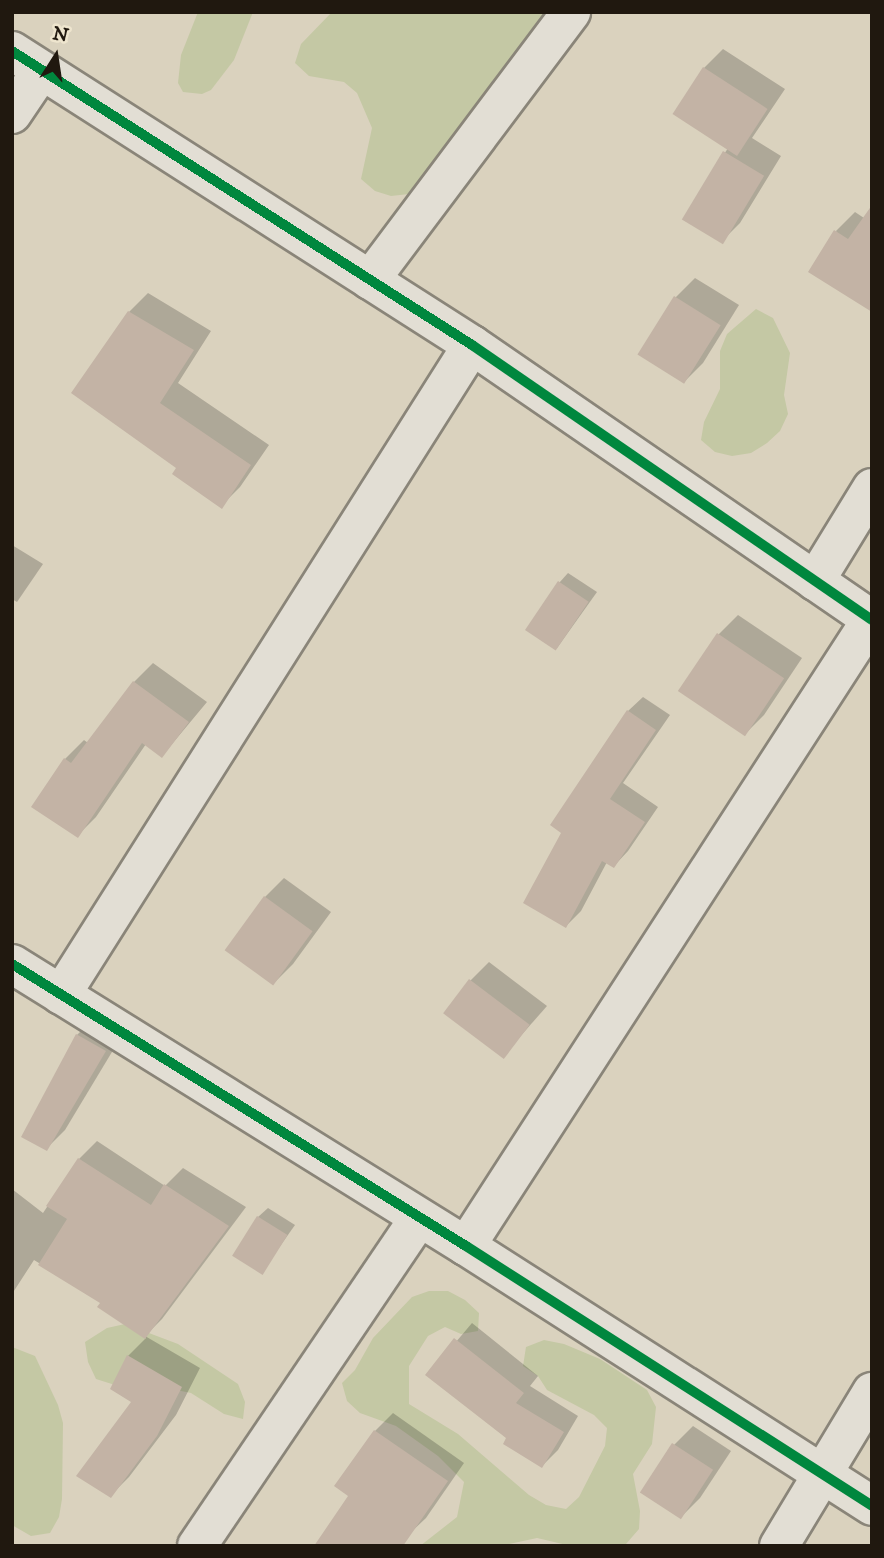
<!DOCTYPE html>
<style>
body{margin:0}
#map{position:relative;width:884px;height:1558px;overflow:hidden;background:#dad2be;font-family:"IM FELL DW Pica",serif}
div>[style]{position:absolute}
.green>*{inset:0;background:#c4c8a4}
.shadow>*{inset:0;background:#0003}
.building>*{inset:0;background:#c3b3a5;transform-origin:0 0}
.roads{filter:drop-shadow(2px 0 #8a8579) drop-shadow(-2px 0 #8a8579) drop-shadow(0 2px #8a8579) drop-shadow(0 -2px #8a8579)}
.minor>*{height:38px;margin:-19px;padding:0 19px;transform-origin:19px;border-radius:19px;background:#e2ded4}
.cycleway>*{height:10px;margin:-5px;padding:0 5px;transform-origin:5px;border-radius:5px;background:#00873e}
span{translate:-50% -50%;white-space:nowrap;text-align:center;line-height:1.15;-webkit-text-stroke:5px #eee5ce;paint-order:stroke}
.frame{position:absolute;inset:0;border:14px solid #20180f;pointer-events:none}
.north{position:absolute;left:21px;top:21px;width:70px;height:70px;-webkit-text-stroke:5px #eee5ce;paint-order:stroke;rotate:12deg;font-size:19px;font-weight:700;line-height:28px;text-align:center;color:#20180f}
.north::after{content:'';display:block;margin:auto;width:24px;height:32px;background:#20180f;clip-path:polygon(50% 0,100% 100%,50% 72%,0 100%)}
</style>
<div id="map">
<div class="green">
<i style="clip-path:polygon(198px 12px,253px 12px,234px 60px,211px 90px,202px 94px,183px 92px,178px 83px,181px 55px)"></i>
<i style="clip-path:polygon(332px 12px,554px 12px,424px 183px,409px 194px,391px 196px,375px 191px,361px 179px,372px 128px,357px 93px,344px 82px,309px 76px,295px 63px,301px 44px)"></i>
<i style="clip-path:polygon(756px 309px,773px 318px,790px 353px,784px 395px,788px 414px,780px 431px,767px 443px,751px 453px,732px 456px,715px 452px,701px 440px,704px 422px,720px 389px,720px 351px,727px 334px)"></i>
<i style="clip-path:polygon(429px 1291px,448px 1291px,465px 1300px,479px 1313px,478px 1331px,461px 1334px,445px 1327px,428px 1336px,409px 1366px,409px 1404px,458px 1434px,529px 1495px,546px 1505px,566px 1509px,579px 1497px,605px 1446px,607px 1428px,594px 1415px,547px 1390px,538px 1376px,523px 1366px,526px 1347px,544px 1340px,564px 1344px,600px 1359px,647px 1390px,656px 1407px,652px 1444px,633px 1474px,640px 1511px,639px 1529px,626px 1544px,571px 1546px,537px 1538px,500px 1546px,420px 1546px,457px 1517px,464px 1482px,438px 1456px,396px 1426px,360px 1413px,347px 1401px,342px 1383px,355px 1370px,373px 1338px,412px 1297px)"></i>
<i style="clip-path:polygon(125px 1324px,178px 1344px,238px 1384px,245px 1402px,243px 1419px,224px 1414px,191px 1393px,152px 1385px,115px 1385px,96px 1379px,88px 1362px,85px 1342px,107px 1328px)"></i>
<i style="clip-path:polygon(12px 1347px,35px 1356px,58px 1405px,63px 1423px,62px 1499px,59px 1517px,50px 1533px,31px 1536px,12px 1525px)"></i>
</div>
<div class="shadow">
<i style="clip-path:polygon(723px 49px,785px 89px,752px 138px,781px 156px,740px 223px,721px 242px,683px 219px,728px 148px,704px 68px)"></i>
<i style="clip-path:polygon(855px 212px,864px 218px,872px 310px,836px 231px)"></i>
<i style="clip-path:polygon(695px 278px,739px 305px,703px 363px,684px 382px,640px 355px,676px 297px)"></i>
<i style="clip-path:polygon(148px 293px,211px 331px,178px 383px,269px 445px,240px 487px,221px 506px,178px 467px,129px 312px)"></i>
<i style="clip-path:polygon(12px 545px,43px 564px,17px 602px,12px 599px)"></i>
<i style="clip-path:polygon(568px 573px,597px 592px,557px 648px,559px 583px)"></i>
<i style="clip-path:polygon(738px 615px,802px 658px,764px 715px,745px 734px,680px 690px,719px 634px)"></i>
<i style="clip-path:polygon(153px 663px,207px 702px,162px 756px,146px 744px,96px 817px,77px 836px,65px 759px,84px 740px,88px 743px,134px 682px)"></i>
<i style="clip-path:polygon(643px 697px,670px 715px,623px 783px,658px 807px,628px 851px,614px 866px,607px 862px,581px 911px,566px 926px,628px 711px)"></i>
<i style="clip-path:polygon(284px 878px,331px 912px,293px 964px,274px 983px,265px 897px)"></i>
<i style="clip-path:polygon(489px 962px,547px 1006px,503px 1056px,470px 981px)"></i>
<i style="clip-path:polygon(96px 1016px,124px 1032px,65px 1130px,46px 1149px,77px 1035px)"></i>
<i style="clip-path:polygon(97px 1141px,165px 1186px,183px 1168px,246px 1207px,162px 1319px,145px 1336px,200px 1368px,176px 1415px,129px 1477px,110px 1496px,134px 1401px,112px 1388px,128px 1356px,146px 1338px,100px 1306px,103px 1302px,34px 1260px,12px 1294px,12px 1189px,43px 1213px,79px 1159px)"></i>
<i style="clip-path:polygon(268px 1208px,295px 1225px,261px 1273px,258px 1217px)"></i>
<i style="clip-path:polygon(472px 1323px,538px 1376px,530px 1386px,578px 1416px,558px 1450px,542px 1466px,428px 1375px)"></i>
<i style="clip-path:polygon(393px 1413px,464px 1463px,426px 1518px,408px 1535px,351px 1496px,375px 1431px)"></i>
<i style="clip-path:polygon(693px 1426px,731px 1451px,700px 1498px,681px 1517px,674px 1445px)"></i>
</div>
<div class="building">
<i style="left:703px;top:67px;width:77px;height:56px;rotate:33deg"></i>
<i style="left:723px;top:151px;width:48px;height:80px;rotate:31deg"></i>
<i style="clip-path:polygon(872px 205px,872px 312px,808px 272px,834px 230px,848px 239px)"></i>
<i style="left:674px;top:296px;width:55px;height:69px;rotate:32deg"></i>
<i style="clip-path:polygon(128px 311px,194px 350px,160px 403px,251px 465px,222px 509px,172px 474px,176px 468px,71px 393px)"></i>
<i style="left:558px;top:581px;width:37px;height:59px;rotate:34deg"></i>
<i style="left:717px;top:633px;width:81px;height:70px;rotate:34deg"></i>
<i style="clip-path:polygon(133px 681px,189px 722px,162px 758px,142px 743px,78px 838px,31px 807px,64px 758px,71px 763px)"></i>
<i style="clip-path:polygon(627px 710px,656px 730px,610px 799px,645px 822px,614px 868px,602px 861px,566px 928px,523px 903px,561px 833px,550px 825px)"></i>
<i style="left:264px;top:896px;width:60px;height:67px;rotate:36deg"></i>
<i style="left:469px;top:979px;width:76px;height:43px;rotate:37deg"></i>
<i style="clip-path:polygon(76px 1034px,106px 1051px,47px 1151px,21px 1137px)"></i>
<i style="clip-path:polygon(78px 1158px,151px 1205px,164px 1184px,229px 1226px,145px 1339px,97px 1307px,100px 1303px,38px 1265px,67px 1219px,46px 1206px)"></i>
<i style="left:257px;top:1216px;width:36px;height:47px;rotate:32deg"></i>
<i style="clip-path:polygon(454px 1338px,524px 1393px,516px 1403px,564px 1432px,542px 1468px,503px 1444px,506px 1438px,425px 1375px)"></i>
<i style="clip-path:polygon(127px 1355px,182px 1387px,157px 1436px,111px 1498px,76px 1476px,131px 1402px,110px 1389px)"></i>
<i style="clip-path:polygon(374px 1430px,448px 1481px,403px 1546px,314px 1546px,348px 1496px,334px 1486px)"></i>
<i style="left:672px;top:1443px;width:49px;height:59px;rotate:33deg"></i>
</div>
<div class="roads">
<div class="minor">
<i style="left:12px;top:51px;width:546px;rotate:32.58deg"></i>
<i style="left:472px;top:345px;width:485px;rotate:34.5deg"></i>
<i style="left:12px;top:114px;width:52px;rotate:-56deg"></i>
<i style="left:370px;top:280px;width:335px;rotate:-53.1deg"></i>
<i style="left:815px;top:581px;width:109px;rotate:-58.5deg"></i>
<i style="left:12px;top:964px;width:534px;rotate:31.85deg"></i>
<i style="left:466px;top:1246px;width:482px;rotate:32.6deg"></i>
<i style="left:61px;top:995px;width:769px;rotate:-57.69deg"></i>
<i style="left:466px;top:1246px;width:746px;rotate:-57.1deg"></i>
<i style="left:197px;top:1546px;width:395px;rotate:-55.9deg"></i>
<i style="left:779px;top:1546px;width:180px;rotate:-58.9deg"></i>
</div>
</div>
<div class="cycleway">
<i style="left:12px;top:51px;width:546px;rotate:32.58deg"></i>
<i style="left:472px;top:345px;width:485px;rotate:34.5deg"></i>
<i style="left:12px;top:964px;width:534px;rotate:31.85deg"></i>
<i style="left:466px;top:1246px;width:482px;rotate:32.6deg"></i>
</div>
<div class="frame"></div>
<div class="north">N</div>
</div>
